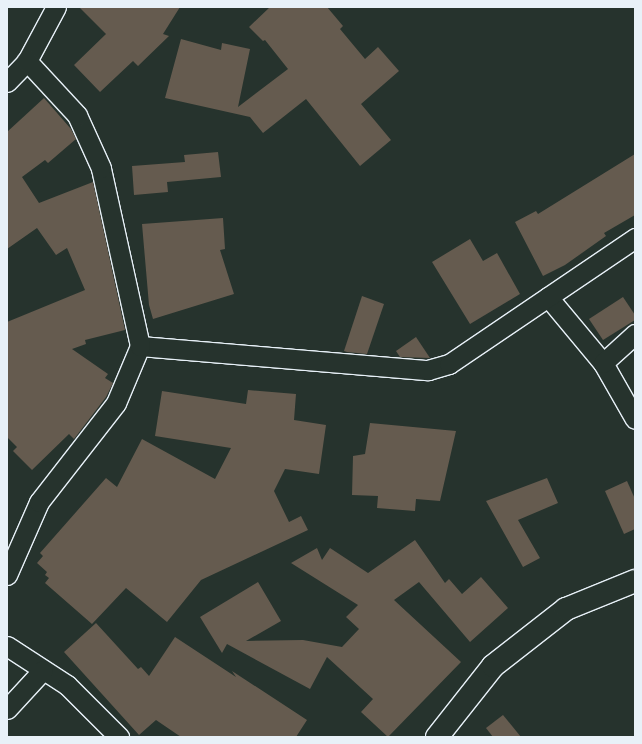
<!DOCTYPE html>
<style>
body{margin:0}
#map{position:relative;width:642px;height:744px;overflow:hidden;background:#26332d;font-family:Pangolin,sans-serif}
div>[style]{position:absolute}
.building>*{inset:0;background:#655b4f}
.roads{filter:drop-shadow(1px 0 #e8f1f8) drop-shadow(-1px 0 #e8f1f8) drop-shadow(0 1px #e8f1f8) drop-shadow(0 -1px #e8f1f8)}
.minor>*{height:19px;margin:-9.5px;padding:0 9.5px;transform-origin:9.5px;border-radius:9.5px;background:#26332d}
.tertiary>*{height:22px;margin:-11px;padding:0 11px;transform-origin:11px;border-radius:11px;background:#26332d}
span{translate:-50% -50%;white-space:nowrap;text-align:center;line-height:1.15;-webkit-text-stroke:3.5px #26332d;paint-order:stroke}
.frame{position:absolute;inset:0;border:8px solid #e8f1f8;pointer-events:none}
</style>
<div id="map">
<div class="building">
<i style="clip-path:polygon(79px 7px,180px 7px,163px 34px,169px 36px,138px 66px,133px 61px,100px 92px,74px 65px,106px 34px)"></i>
<i style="clip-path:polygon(270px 7px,327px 7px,343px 26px,340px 29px,365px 59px,378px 47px,399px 71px,361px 104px,391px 140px,360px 166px,306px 99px,263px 133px,250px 117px,165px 98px,181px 39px,221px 50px,222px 43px,250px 49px,238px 107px,288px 69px,265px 40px,263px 41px,249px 27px)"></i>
<i style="clip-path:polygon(44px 98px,71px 129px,76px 139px,48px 163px,45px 160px,22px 177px,39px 203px,93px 182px,125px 330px,85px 340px,86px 344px,72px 349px,108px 374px,105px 378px,113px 383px,106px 397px,74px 439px,69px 434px,32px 470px,13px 451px,17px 447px,7px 437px,7px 322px,85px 290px,67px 248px,56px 255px,37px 228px,7px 249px,7px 132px)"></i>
<i style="clip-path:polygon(218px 152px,221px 177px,167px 182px,168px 192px,134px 195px,132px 166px,185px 162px,184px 155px)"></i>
<i style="clip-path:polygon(635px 154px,635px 215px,604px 233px,606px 236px,565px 265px,543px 276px,515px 222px,536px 211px,538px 214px)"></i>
<i style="clip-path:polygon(223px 218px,225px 249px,220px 250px,234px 294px,153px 319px,149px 305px,142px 224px)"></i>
<i style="clip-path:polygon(470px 239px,483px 261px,497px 253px,520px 294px,470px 324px,432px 262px)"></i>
<i style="clip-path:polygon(362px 296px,384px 304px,367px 354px,347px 352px,344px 351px)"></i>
<i style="clip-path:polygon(623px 297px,635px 315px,635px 320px,603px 340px,589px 319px)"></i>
<i style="clip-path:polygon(416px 337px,430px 358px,400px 357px,396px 351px)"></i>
<i style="clip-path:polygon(248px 390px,296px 394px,294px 420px,326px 425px,319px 474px,285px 469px,274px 491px,289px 522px,301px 516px,308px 530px,201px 580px,167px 622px,126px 588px,92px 624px,45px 583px,49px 578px,45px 575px,47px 572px,37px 563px,43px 556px,40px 553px,106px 478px,117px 487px,142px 439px,215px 479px,231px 448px,155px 436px,162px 391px,246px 404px)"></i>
<i style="clip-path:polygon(370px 423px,456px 431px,440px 501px,416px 499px,415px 511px,377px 508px,378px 496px,352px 495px,353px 456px,365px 454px)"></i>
<i style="clip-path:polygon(547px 478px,558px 503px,518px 520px,540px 558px,523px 567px,486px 501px)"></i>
<i style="clip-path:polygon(627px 481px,635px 499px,635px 529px,624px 534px,605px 491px)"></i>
<i style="clip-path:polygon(415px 540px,445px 583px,449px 579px,462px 594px,481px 577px,508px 608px,470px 642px,419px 582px,394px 600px,461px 662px,388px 737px,361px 712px,373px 699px,327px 657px,310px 689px,227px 644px,222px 653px,200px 617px,258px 582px,281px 621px,246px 641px,303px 640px,342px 647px,359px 629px,346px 617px,358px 605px,291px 563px,317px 548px,322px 560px,330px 548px,368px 573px)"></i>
<i style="clip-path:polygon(96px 623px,138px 669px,141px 667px,149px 676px,175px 637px,236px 677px,232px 671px,307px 720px,296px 737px,181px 737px,156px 720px,139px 735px,64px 652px)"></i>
<i style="clip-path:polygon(503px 715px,521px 737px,493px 737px,486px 728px)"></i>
</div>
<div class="roads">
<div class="minor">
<i style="left:7px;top:82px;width:29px;rotate:-46deg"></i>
<i style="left:27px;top:61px;width:61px;rotate:-61.8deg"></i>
<i style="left:548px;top:297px;width:86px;rotate:50.2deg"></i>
<i style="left:603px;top:363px;width:64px;rotate:60.3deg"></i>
<i style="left:140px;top:346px;width:289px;rotate:4.8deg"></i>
<i style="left:428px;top:370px;width:22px;rotate:-16deg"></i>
<i style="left:449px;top:364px;width:225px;rotate:-34.1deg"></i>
<i style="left:603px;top:363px;width:43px;rotate:-42.2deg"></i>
<i style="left:7px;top:575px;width:80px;rotate:-66.3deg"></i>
<i style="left:39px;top:502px;width:125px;rotate:-52.1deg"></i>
<i style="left:116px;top:403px;width:62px;rotate:-67.2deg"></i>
<i style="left:140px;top:346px;width:182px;rotate:-102.4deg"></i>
<i style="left:101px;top:168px;width:58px;rotate:-114.4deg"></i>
<i style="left:77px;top:115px;width:74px;rotate:-132.8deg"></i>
<i style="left:7px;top:646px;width:72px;rotate:33deg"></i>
<i style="left:67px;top:685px;width:74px;rotate:45deg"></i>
<i style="left:7px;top:709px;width:53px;rotate:-47.3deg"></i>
</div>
<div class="tertiary">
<i style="left:437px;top:737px;width:90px;rotate:-51.7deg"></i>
<i style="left:493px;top:666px;width:93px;rotate:-38deg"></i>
<i style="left:566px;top:609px;width:74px;rotate:-22.1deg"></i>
</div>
</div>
<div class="frame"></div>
</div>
